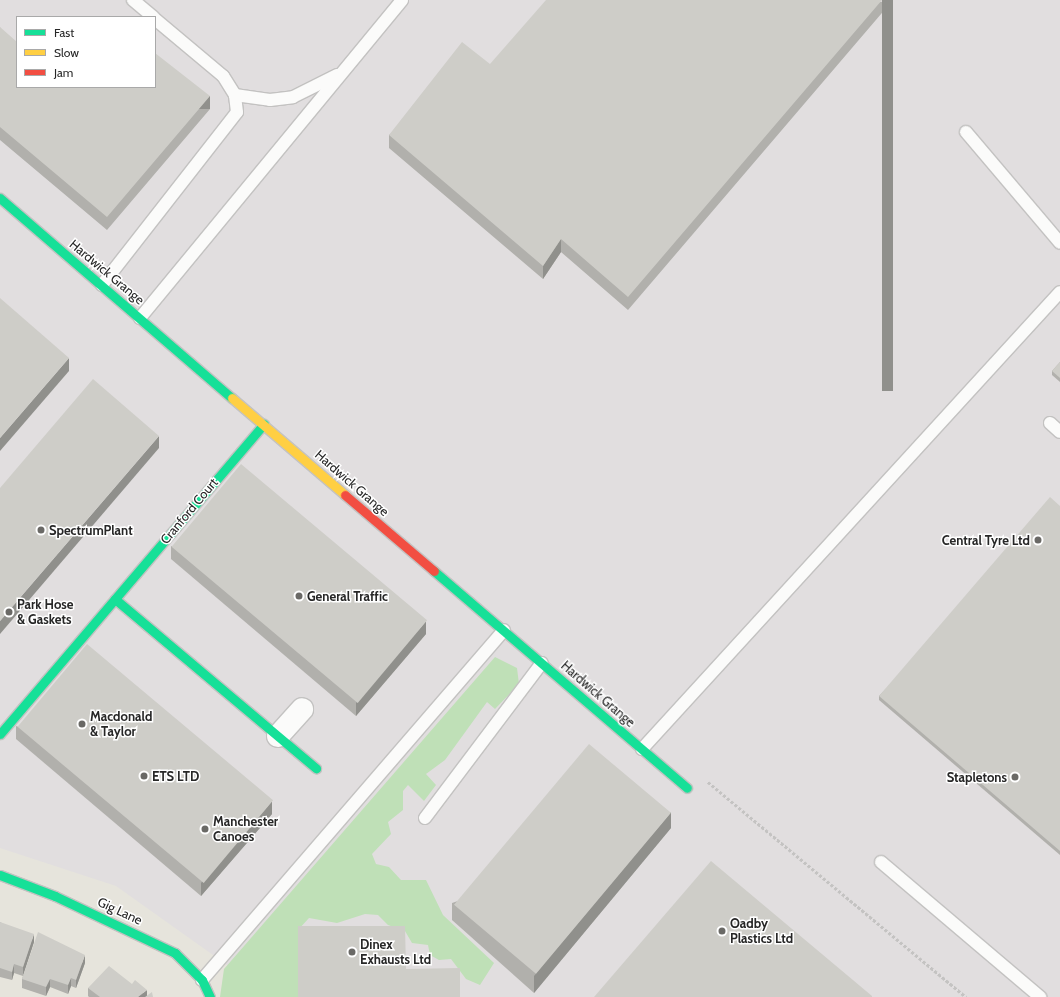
<!DOCTYPE html>
<style>
body{margin:0}
#map{position:relative;width:1060px;height:997px;overflow:hidden;background:#e6e4dc;font-family:Cabin,sans-serif}
div>[style]{position:absolute}
.industrial>*{inset:0;background:#e1dedf}
.green>*{inset:0;background:#bfe0b7}
.path>*{height:2.5px;margin-top:-1.25px;transform-origin:0;background:repeating-linear-gradient(90deg,#c4c3c2 0 3px,transparent 0 5px)}
.roads{filter:drop-shadow(1px 0 #c3c2c1) drop-shadow(-1px 0 #c3c2c1) drop-shadow(0 1px #c3c2c1) drop-shadow(0 -1px #c3c2c1)}
.lane>*{height:12px;margin:-6px;padding:0 6px;transform-origin:6px;border-radius:6px;background:#fbfbfa}
.street>*{height:22px;margin:-11px;padding:0 11px;transform-origin:11px;border-radius:11px;background:#fbfbfa}
.fast>*{height:9px;margin:-4.5px;padding:0 4.5px;transform-origin:4.5px;border-radius:4.5px;background:#16e098}
.slow>*{height:9px;margin:-4.5px;padding:0 4.5px;transform-origin:4.5px;border-radius:4.5px;background:#ffcf43}
.jam>*{height:9px;margin:-4.5px;padding:0 4.5px;transform-origin:4.5px;border-radius:4.5px;background:#f24e42}
.wall>*{inset:0;background:#b1b0ac}
.shaded-wall>*{inset:0;background:#90908c;transform-origin:0 0}
.building>*{inset:0;background:#cecdc8;transform-origin:0 0}
.dots>*{width:11px;height:11px;translate:-50% -50%;box-sizing:border-box;border:2px solid #fff;border-radius:50%}
span{translate:-50% -50%;white-space:nowrap;text-align:center;line-height:1.15;-webkit-text-stroke:3px #fff;paint-order:stroke}
.street-label{font-size:13px;color:#272727}
.poi-label{font-size:13px;color:#272727;font-weight:700}
.left{translate:0 -50%;text-align:left}
.right{translate:-100% -50%;text-align:right}
.legend{position:absolute;left:16px;top:16px;width:140px;height:72px;box-sizing:border-box;background:#fff;border:1px solid #a9a9a9;margin:0;padding:5px 7px;list-style:none;font-size:12px;color:#272727}
.legend li{display:flex;align-items:center;gap:8px;height:20px}
.legend b{width:20px;border:1px solid #a9a9a9}
</style>
<div id="map">
<div class="industrial">
<i style="clip-path:polygon(evenodd,0 0,1060px 0,1060px 997px,245px 997px,244px 977px,116px 886px,0 848px,0 0,17px 17px,155px 17px,155px 87px,17px 87px,17px 17px)"></i>
</div>
<div class="green">
<i style="clip-path:polygon(495px 657px,517px 668px,519px 684px,495px 709px,487px 702px,445px 760px,426px 774px,436px 785px,424px 801px,408px 785px,403px 791px,403px 810px,388px 822px,391px 834px,372px 854px,376px 864px,389px 867px,401px 880px,426px 880px,443px 915px,494px 963px,480px 985px,466px 979px,451px 959px,439px 960px,430px 955px,428px 945px,412px 943px,405px 931px,388px 925px,378px 915px,365px 914px,337px 923px,309px 918px,298px 930px,298px 997px,220px 997px,224px 969px)"></i>
</div>
<div class="path">
<i style="left:708px;top:782px;width:336px;rotate:39.8deg"></i>
</div>
<div class="roads">
<div class="lane">
<i style="left:133px;top:0;width:26px;rotate:40deg"></i>
<i style="left:235px;top:95px;width:35px;rotate:8deg"></i>
<i style="left:270px;top:100px;width:23px;rotate:-7deg"></i>
<i style="left:293px;top:97px;width:49px;rotate:-26.6deg"></i>
<i style="left:966px;top:132px;width:145px;rotate:49.7deg"></i>
<i style="left:102px;top:285px;width:219px;rotate:-52deg"></i>
<i style="left:237px;top:112px;width:17px;rotate:-97deg"></i>
<i style="left:235px;top:95px;width:22px;rotate:-122deg"></i>
<i style="left:223px;top:76px;width:89px;rotate:-140deg"></i>
<i style="left:140px;top:318px;width:412px;rotate:-50.5deg"></i>
<i style="left:1050px;top:423px;width:13px;rotate:42deg"></i>
<i style="left:642px;top:749px;width:619px;rotate:-47.55deg"></i>
<i style="left:425px;top:818px;width:194px;rotate:-53deg"></i>
<i style="left:881px;top:862px;width:209px;rotate:40.3deg"></i>
<i style="left:202px;top:980px;width:462px;rotate:-49.2deg"></i>
</div>
<div class="street">
<i style="left:278px;top:736px;width:36px;rotate:-48deg"></i>
</div>
<div class="fast">
<i style="left:0;top:198px;width:306px;rotate:40.8deg"></i>
<i style="left:434px;top:571px;width:333px;rotate:40.6deg"></i>
<i style="left:115px;top:599px;width:263px;rotate:40.1deg"></i>
<i style="left:0;top:734px;width:407px;rotate:-49.6deg"></i>
<i style="left:0;top:875px;width:59px;rotate:20.9deg"></i>
<i style="left:55px;top:896px;width:133px;rotate:25.4deg"></i>
<i style="left:175px;top:953px;width:38px;rotate:45deg"></i>
<i style="left:202px;top:980px;width:19px;rotate:65deg"></i>
</div>
<div class="slow">
<i style="left:232px;top:398px;width:149px;rotate:40.6deg"></i>
</div>
<div class="jam">
<i style="left:345px;top:495px;width:117px;rotate:40.5deg"></i>
</div>
</div>
<div class="wall">
<i style="clip-path:polygon(893px 0,628px 310px,561px 252px,543px 279px,389px 148px,389px 135px,490px 64px)"></i>
<i style="clip-path:polygon(0 27px,17px 87px,210px 109px,107px 230px,0 140px)"></i>
<i style="clip-path:polygon(1060px 362px,1060px 382px,1052px 375px,1052px 371px)"></i>
<i style="clip-path:polygon(1060px 506px,1060px 855px,879px 700px,879px 696px)"></i>
<i style="clip-path:polygon(171px 546px,426px 634px,356px 716px,171px 559px)"></i>
<i style="clip-path:polygon(16px 726px,272px 814px,201px 896px,16px 739px)"></i>
<i style="clip-path:polygon(671px 828px,534px 993px,452px 920px,452px 903px)"></i>
<i style="clip-path:polygon(0 922px,34px 942px,23px 975px,85px 963px,76px 988px,71px 986px,68px 994px,50px 987px,46px 996px,22px 988px,22px 979px,23px 976px,14px 973px,12px 980px,0 977px)"></i>
<i style="clip-path:polygon(132px 984px,147px 996px,153px 997px,89px 997px,88px 996px,88px 988px)"></i>
</div>
<div class="shaded-wall">
<i style="left:882px;top:0;width:11px;height:391px"></i>
<i style="left:210px;top:96px;width:13px;height:159px;rotate:90deg"></i>
<i style="clip-path:polygon(561px 239px,561px 252px,543px 279px,543px 266px)"></i>
<i style="clip-path:polygon(69px 358px,69px 371px,0 451px,0 438px)"></i>
<i style="clip-path:polygon(159px 436px,159px 448px,0 634px,0 621px)"></i>
<i style="clip-path:polygon(426px 621px,426px 634px,356px 716px,356px 703px)"></i>
<i style="clip-path:polygon(272px 801px,272px 814px,201px 896px,201px 883px)"></i>
<i style="clip-path:polygon(671px 812px,671px 828px,534px 993px,534px 976px)"></i>
<i style="clip-path:polygon(34px 934px,34px 942px,23px 976px,23px 967px)"></i>
<i style="clip-path:polygon(85px 955px,85px 963px,76px 988px,76px 980px)"></i>
<i style="clip-path:polygon(14px 964px,14px 973px,12px 980px,12px 972px)"></i>
<i style="clip-path:polygon(71px 978px,71px 986px,68px 994px,68px 985px)"></i>
<i style="clip-path:polygon(50px 979px,50px 987px,46px 996px,46px 987px)"></i>
<i style="clip-path:polygon(147px 990px,147px 997px,138px 997px)"></i>
</div>
<div class="building">
<i style="clip-path:polygon(546px 0,882px 0,628px 297px,561px 239px,543px 266px,389px 135px,462px 42px,490px 64px)"></i>
<i style="clip-path:polygon(0 27px,17px 42px,17px 87px,155px 87px,155px 53px,210px 96px,107px 217px,0 127px)"></i>
<i style="clip-path:polygon(0 298px,69px 358px,0 438px)"></i>
<i style="clip-path:polygon(1060px 362px,1060px 378px,1052px 371px)"></i>
<i style="clip-path:polygon(93px 379px,159px 436px,0 621px,0 488px)"></i>
<i style="left:241px;top:464px;width:243px;height:108px;rotate:40deg"></i>
<i style="clip-path:polygon(1050px 497px,1060px 506px,1060px 851px,879px 696px)"></i>
<i style="left:87px;top:644px;width:243px;height:108px;rotate:40deg"></i>
<i style="left:589px;top:744px;width:107px;height:210px;rotate:40deg"></i>
<i style="clip-path:polygon(711px 861px,872px 996px,872px 997px,594px 997px)"></i>
<i style="clip-path:polygon(0 922px,34px 934px,23px 967px,14px 964px,12px 972px,0 968px)"></i>
<i style="clip-path:polygon(298px 926px,405px 926px,406px 969px,460px 968px,460px 997px,298px 997px)"></i>
<i style="clip-path:polygon(38px 932px,85px 955px,76px 980px,71px 978px,68px 985px,50px 979px,46px 987px,22px 979px)"></i>
<i style="clip-path:polygon(109px 966px,132px 984px,135px 980px,147px 990px,138px 997px,100px 997px,88px 988px)"></i>
<i style="clip-path:polygon(152px 992px,153px 997px,145px 997px)"></i>
</div>
<div class="dots">
<i style="left:41px;top:530px;background:#6a6966"></i>
<i style="left:1038px;top:540px;background:#6a6966"></i>
<i style="left:299px;top:596px;background:#6a6966"></i>
<i style="left:9px;top:612px;background:#6a6966"></i>
<i style="left:82px;top:724px;background:#6a6966"></i>
<i style="left:144px;top:776px;background:#6a6966"></i>
<i style="left:1015px;top:777px;background:#6a6966"></i>
<i style="left:205px;top:829px;background:#6a6966"></i>
<i style="left:722px;top:931px;background:#6a6966"></i>
<i style="left:352px;top:952px;background:#6a6966"></i>
</div>
<div class="street-label">
<span style="left:107px;top:272px;rotate:40deg">Hardwick Grange</span>
<span style="left:352px;top:483px;rotate:41deg">Hardwick Grange</span>
<span style="left:189px;top:511px;rotate:-50deg">Cranford Court</span>
<span style="left:598px;top:694px;rotate:41deg">Hardwick Grange</span>
<span style="left:120px;top:911px;rotate:25deg">Gig Lane</span>
</div>
<div class="poi-label">
<span class="left" style="left:49px;top:530px">SpectrumPlant</span>
<span class="right" style="left:1030px;top:540px">Central Tyre Ltd</span>
<span class="left" style="left:307px;top:596px">General Traffic</span>
<span class="left" style="left:17px;top:612px">Park Hose<br>&amp; Gaskets</span>
<span class="left" style="left:90px;top:724px">Macdonald<br>&amp; Taylor</span>
<span class="left" style="left:152px;top:776px">ETS LTD</span>
<span class="right" style="left:1007px;top:777px">Stapletons</span>
<span class="left" style="left:213px;top:829px">Manchester<br>Canoes</span>
<span class="left" style="left:730px;top:931px">Oadby<br>Plastics Ltd</span>
<span class="left" style="left:360px;top:952px">Dinex<br>Exhausts Ltd</span>
</div>
<ul class="legend">
<li><b style="height:5px;background:#16e098"></b>Fast</li>
<li><b style="height:5px;background:#ffcf43"></b>Slow</li>
<li><b style="height:5px;background:#f24e42"></b>Jam</li>
</ul>
</div>
